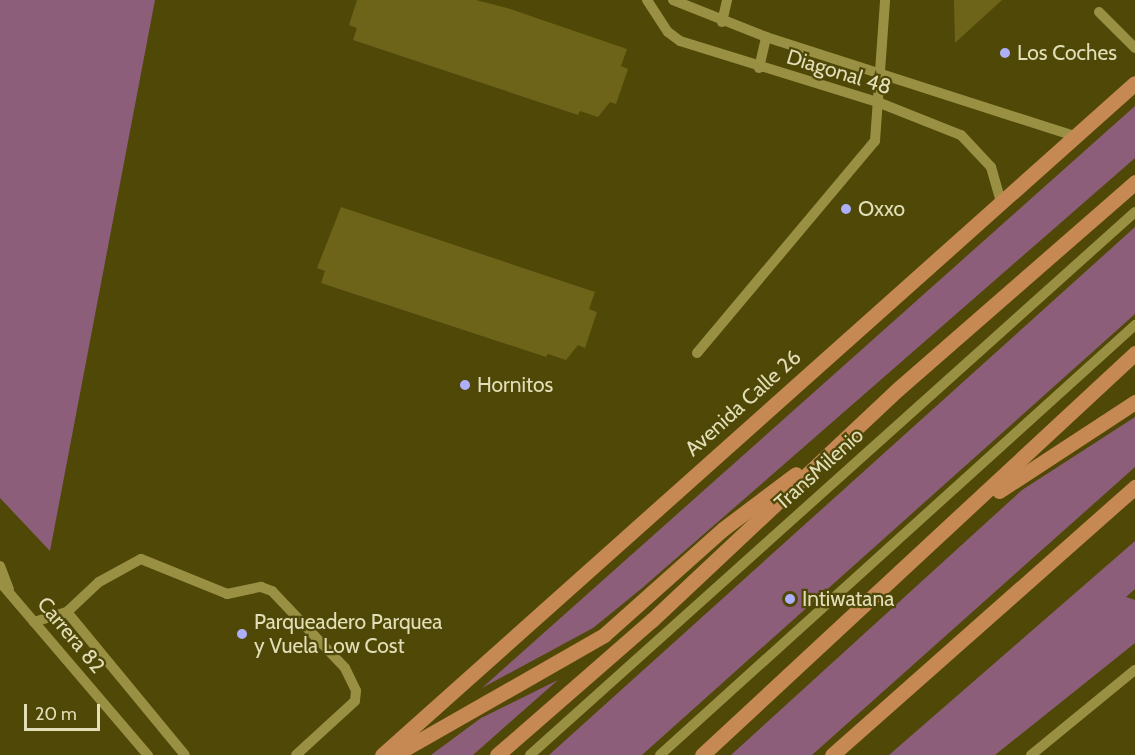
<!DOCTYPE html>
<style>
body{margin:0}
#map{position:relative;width:1135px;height:755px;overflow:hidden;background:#4f4807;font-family:Cabin,sans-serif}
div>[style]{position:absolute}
.green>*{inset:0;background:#8c5e7a}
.building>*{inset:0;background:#6d641a}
.minor>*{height:10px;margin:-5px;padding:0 5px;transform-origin:5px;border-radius:5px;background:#999044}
.major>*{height:15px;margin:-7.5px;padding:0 7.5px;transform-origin:7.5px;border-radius:7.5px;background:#c68953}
.dots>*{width:16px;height:16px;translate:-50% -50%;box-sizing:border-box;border:3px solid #4f4807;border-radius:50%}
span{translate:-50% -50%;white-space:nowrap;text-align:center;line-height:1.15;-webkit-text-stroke:4.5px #4f4807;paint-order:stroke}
.poi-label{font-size:21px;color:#e1deb8}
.left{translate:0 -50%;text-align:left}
.street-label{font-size:21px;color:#e1deb8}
.scale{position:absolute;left:24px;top:704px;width:76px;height:27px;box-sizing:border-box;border:3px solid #e1deb8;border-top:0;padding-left:8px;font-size:18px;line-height:21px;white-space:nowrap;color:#e1deb8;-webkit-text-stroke:4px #4f4807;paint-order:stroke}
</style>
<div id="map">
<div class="green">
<i style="clip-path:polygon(0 0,155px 0,50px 551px,0 498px)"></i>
<i style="clip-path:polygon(1135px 106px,1135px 158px,641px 589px,593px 628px,482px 688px)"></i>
<i style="clip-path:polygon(1135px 227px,1135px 314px,642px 755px,549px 755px)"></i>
<i style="clip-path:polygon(1135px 417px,1135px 467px,812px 755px,731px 755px,1022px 490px)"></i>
<i style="clip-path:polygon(1135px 541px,1135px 589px,1126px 597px,1135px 600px,1135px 643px,995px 755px,889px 755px)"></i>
<i style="clip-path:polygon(558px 680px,473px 755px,431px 755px,481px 718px)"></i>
</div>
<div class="building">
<i style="clip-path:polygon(357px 0,476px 0,507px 8px,627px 49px,621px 66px,628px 69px,616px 104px,610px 102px,598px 117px,580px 111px,578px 115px,353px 40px,357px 28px,349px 25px)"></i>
<i style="clip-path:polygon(954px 0,1002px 0,955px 43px)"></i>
<i style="clip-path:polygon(341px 207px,595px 292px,589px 309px,597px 312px,585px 348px,578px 345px,566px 360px,548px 354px,546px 357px,321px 283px,325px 271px,317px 268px)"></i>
</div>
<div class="minor">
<i style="left:647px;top:0;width:38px;rotate:57deg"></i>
<i style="left:668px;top:32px;width:15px;rotate:37deg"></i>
<i style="left:680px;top:41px;width:209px;rotate:17.2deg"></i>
<i style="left:880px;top:103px;width:87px;rotate:21.6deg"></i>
<i style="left:961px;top:135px;width:44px;rotate:46.8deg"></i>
<i style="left:991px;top:167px;width:35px;rotate:74deg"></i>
<i style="left:673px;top:0;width:100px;rotate:21.7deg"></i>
<i style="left:766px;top:37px;width:324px;rotate:17.8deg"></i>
<i style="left:1099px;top:12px;width:51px;rotate:45deg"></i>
<i style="left:722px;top:22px;width:23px;rotate:-77deg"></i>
<i style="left:759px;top:68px;width:32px;rotate:-77deg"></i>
<i style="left:697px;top:353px;width:277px;rotate:-50deg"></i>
<i style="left:875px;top:141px;width:141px;rotate:-85.9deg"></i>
<i style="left:0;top:566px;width:25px;rotate:69deg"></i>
<i style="left:0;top:582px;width:228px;rotate:49.5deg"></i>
<i style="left:67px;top:612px;width:44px;rotate:-43.2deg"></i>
<i style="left:99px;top:582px;width:48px;rotate:-28.7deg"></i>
<i style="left:141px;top:559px;width:93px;rotate:22.1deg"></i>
<i style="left:227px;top:594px;width:35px;rotate:-12deg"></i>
<i style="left:261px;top:587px;width:12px;rotate:20deg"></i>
<i style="left:272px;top:591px;width:106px;rotate:46.5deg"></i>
<i style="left:345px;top:668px;width:25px;rotate:64deg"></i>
<i style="left:356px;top:691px;width:10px;rotate:96deg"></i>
<i style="left:355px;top:701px;width:80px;rotate:137.5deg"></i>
<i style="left:34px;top:622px;width:34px;rotate:-17deg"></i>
<i style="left:67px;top:612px;width:185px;rotate:50.5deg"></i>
<i style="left:530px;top:755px;width:813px;rotate:-41.91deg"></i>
<i style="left:660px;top:755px;width:641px;rotate:-42.15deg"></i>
<i style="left:1031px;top:755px;width:134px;rotate:-39.3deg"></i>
</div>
<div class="major">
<i style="left:999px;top:491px;width:163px;rotate:-33.2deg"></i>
<i style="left:382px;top:755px;width:1009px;rotate:-41.75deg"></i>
<i style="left:394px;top:755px;width:242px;rotate:-29.7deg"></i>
<i style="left:604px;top:635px;width:159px;rotate:-41.7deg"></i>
<i style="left:723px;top:529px;width:91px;rotate:-37deg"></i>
<i style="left:497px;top:755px;width:206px;rotate:-41.1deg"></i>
<i style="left:652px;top:620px;width:337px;rotate:-43.2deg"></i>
<i style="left:898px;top:389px;width:315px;rotate:-41.1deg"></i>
<i style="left:702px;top:755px;width:591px;rotate:-42.87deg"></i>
<i style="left:832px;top:755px;width:405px;rotate:-41.5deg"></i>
</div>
<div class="dots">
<i style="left:1005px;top:53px;background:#adaffb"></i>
<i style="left:846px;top:209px;background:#adaffb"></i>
<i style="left:465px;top:385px;background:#adaffb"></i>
<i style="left:790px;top:599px;background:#adaffb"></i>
<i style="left:242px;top:634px;background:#adaffb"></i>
</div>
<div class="poi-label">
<span class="left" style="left:1017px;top:53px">Los Coches</span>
<span class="left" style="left:858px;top:209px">Oxxo</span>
<span class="left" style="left:477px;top:385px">Hornitos</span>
<span class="left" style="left:802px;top:599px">Intiwatana</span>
<span class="left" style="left:254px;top:634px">Parqueadero Parquea<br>y Vuela Low Cost</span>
</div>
<div class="street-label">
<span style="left:839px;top:72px;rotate:17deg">Diagonal 48</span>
<span style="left:743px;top:403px;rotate:-42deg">Avenida Calle 26</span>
<span style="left:819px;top:469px;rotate:-42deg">TransMilenio</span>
<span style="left:71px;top:635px;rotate:50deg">Carrera 82</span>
</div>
<div class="scale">20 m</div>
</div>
